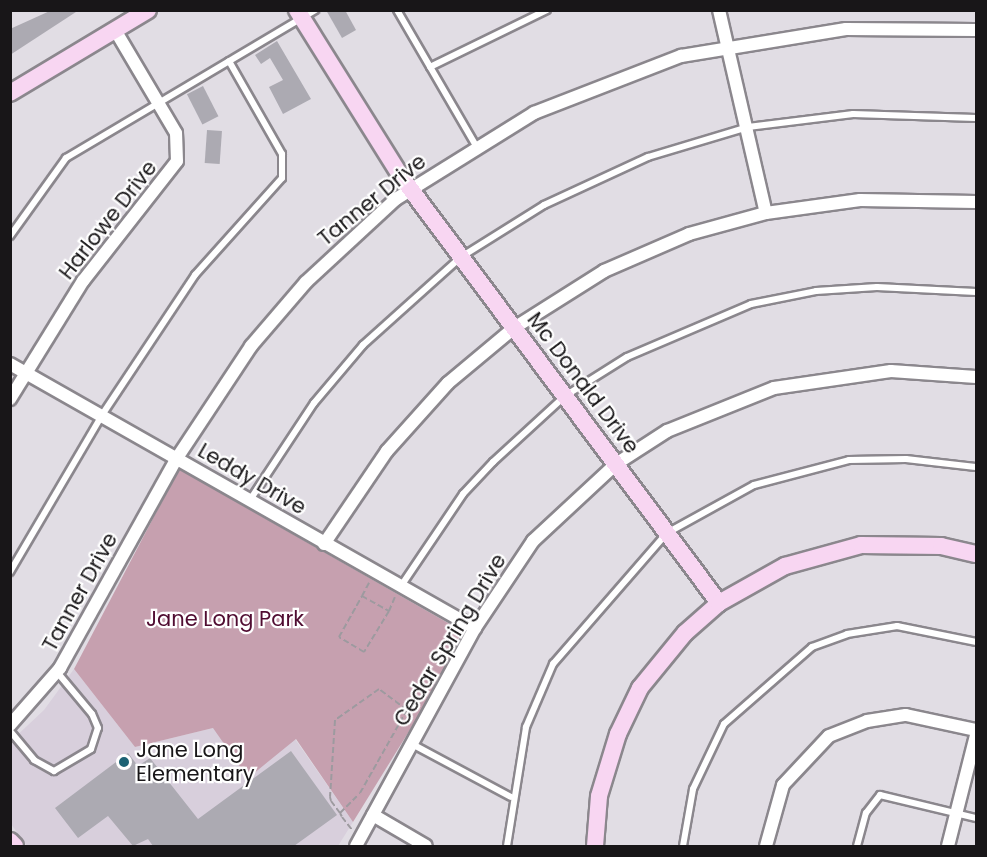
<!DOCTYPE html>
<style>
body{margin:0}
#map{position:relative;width:987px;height:857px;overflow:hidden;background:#e1dde4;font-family:Poppins,sans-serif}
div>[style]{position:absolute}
.built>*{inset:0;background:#d8cfdc}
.green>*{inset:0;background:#c6a0af}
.building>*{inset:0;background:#acaab2;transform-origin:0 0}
.path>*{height:2px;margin-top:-1px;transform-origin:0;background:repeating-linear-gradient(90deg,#9d9a9f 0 6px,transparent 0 9px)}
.roads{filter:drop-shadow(2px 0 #8b878d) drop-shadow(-2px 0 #8b878d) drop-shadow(0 2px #8b878d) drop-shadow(0 -2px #8b878d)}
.lane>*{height:6px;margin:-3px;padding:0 3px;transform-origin:3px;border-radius:3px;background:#fff}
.street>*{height:12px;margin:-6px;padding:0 6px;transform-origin:6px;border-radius:6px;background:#fff}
.secondary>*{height:16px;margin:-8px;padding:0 8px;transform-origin:8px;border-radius:8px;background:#f8d6f2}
.dots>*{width:16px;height:16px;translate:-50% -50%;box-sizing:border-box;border:3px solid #fff;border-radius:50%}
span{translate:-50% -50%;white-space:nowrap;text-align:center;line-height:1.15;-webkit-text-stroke:4.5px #fff;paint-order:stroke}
.street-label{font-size:21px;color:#181618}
.park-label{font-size:21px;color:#500c31}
.poi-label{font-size:21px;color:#181618}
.left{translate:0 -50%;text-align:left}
.frame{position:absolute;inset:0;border:12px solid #181618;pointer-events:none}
</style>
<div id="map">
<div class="built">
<i style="clip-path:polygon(74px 669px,135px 747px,213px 728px,295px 739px,353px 822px,338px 846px,27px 846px,11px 824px,11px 741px,44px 710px)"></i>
</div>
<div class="green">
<i style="clip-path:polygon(179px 469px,462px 631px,432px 694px,353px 822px,296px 739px,248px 778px,213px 728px,135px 747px,74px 669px)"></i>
</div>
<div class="building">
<i style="clip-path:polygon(52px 10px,79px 10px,10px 55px,10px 29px)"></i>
<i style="clip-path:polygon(326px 10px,345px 10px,356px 30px,342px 38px)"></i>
<i style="clip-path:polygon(277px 41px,311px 99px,283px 114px,269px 87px,283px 80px,270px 58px,261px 64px,255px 55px)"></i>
<i style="left:203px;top:86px;width:34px;height:18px;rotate:63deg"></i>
<i style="left:207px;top:130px;width:15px;height:33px;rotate:4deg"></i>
<i style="clip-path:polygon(291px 751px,337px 815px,294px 846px,153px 846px,148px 839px,133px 846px,108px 816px,78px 838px,55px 808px,128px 753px,138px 766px,150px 758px,198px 819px)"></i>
</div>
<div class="path">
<i style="left:362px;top:596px;width:31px;rotate:29deg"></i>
<i style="left:389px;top:611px;width:48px;rotate:121.4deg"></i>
<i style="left:364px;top:652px;width:29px;rotate:-149deg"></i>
<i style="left:339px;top:637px;width:47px;rotate:-60.7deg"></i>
<i style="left:362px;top:596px;width:15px;rotate:-62deg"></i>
<i style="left:389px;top:611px;width:15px;rotate:-67deg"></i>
<i style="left:340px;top:813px;width:28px;rotate:-45deg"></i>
<i style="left:360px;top:793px;width:95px;rotate:-60.5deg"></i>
<i style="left:407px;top:710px;width:35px;rotate:-143deg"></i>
<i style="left:379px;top:689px;width:54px;rotate:144.8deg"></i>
<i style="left:335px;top:720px;width:77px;rotate:93.7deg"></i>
<i style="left:330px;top:797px;width:4px;rotate:76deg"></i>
<i style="left:331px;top:801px;width:15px;rotate:53deg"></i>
<i style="left:340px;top:813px;width:4px;rotate:63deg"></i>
<i style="left:342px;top:817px;width:16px;rotate:52deg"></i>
</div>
<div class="roads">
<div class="lane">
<i style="left:397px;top:10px;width:157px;rotate:59.8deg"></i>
<i style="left:430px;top:67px;width:130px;rotate:-26deg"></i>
<i style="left:10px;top:236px;width:96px;rotate:-54.3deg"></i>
<i style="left:66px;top:158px;width:290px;rotate:-30.7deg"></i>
<i style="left:250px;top:500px;width:116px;rotate:-56.6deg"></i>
<i style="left:314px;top:403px;width:76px;rotate:-49.8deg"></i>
<i style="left:363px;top:345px;width:132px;rotate:-41.9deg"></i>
<i style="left:461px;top:257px;width:98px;rotate:-32.1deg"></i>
<i style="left:544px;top:205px;width:115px;rotate:-24.8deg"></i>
<i style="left:648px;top:157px;width:104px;rotate:-16.7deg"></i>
<i style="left:748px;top:127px;width:106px;rotate:-7.1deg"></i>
<i style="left:853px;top:114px;width:123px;rotate:1.9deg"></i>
<i style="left:10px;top:572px;width:182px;rotate:-59.6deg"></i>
<i style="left:102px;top:415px;width:168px;rotate:-56.4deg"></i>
<i style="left:195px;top:275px;width:130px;rotate:-48.1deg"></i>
<i style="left:282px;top:178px;width:24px;rotate:-90deg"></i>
<i style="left:282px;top:154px;width:107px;rotate:-119.7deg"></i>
<i style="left:401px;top:586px;width:111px;rotate:-56deg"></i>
<i style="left:463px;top:494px;width:44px;rotate:-46.8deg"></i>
<i style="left:493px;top:462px;width:98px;rotate:-42.5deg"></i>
<i style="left:565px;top:396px;width:73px;rotate:-32.2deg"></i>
<i style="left:627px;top:357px;width:135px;rotate:-23.1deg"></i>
<i style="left:751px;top:304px;width:66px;rotate:-11.3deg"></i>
<i style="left:816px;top:291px;width:61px;rotate:-3.8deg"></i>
<i style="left:877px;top:287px;width:99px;rotate:2.9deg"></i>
<i style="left:10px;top:731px;width:38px;rotate:50deg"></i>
<i style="left:34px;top:760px;width:23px;rotate:29deg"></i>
<i style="left:54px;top:771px;width:43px;rotate:-30.7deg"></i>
<i style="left:91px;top:749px;width:22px;rotate:-72deg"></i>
<i style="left:98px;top:728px;width:15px;rotate:-113deg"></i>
<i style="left:92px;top:714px;width:55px;rotate:-129.8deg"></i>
<i style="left:412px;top:744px;width:112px;rotate:28.2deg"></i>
<i style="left:507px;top:846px;width:121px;rotate:-80.9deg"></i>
<i style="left:526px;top:727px;width:69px;rotate:-66.8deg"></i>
<i style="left:553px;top:664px;width:174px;rotate:-49deg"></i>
<i style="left:667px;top:533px;width:99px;rotate:-28.9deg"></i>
<i style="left:754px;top:485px;width:98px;rotate:-14.7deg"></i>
<i style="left:849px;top:460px;width:57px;rotate:-1deg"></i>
<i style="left:906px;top:459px;width:70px;rotate:6.5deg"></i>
<i style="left:683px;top:846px;width:58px;rotate:-80deg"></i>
<i style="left:693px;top:789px;width:72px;rotate:-64.5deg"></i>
<i style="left:724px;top:724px;width:117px;rotate:-41.2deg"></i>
<i style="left:812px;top:647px;width:37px;rotate:-20deg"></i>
<i style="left:847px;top:634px;width:51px;rotate:-9.1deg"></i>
<i style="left:897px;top:626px;width:81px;rotate:11.4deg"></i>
<i style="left:857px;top:846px;width:34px;rotate:-75deg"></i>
<i style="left:866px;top:813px;width:23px;rotate:-52deg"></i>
<i style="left:880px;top:795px;width:99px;rotate:13.5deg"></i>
</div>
<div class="street">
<i style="left:719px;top:10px;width:208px;rotate:77deg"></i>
<i style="left:10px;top:364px;width:535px;rotate:29.59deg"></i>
<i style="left:10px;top:399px;width:139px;rotate:-58.3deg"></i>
<i style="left:83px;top:281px;width:152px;rotate:-51.9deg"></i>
<i style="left:177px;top:161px;width:28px;rotate:-92deg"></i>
<i style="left:176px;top:133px;width:120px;rotate:-120.6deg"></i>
<i style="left:324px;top:544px;width:112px;rotate:-55.9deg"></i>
<i style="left:387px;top:451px;width:91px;rotate:-48.1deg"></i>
<i style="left:448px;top:383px;width:86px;rotate:-39.8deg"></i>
<i style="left:514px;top:328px;width:107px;rotate:-32.3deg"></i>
<i style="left:604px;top:271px;width:93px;rotate:-23.5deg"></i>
<i style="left:689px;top:234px;width:80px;rotate:-15.3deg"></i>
<i style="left:766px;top:213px;width:95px;rotate:-7.9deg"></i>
<i style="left:860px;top:200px;width:116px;rotate:1deg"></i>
<i style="left:10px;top:725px;width:76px;rotate:-48.7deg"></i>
<i style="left:60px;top:668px;width:240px;rotate:-60.9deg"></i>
<i style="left:177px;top:458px;width:134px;rotate:-56.5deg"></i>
<i style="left:251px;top:346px;width:84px;rotate:-49.3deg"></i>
<i style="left:306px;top:282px;width:122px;rotate:-42.7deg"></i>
<i style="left:396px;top:199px;width:163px;rotate:-31.9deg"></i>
<i style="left:534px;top:113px;width:158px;rotate:-21.2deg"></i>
<i style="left:681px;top:56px;width:167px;rotate:-9.3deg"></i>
<i style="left:846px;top:29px;width:130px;rotate:0.4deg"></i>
<i style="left:373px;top:815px;width:61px;rotate:30.3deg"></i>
<i style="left:356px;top:846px;width:248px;rotate:-61.4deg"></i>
<i style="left:475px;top:628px;width:105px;rotate:-56.3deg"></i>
<i style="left:533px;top:541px;width:113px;rotate:-42.9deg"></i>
<i style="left:616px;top:464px;width:61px;rotate:-32.9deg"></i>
<i style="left:667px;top:431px;width:115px;rotate:-21.9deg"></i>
<i style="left:774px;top:388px;width:118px;rotate:-8.3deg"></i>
<i style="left:891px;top:371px;width:85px;rotate:4deg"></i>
<i style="left:766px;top:846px;width:63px;rotate:-74.4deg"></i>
<i style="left:783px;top:785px;width:67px;rotate:-46.8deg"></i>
<i style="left:829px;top:736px;width:41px;rotate:-21.5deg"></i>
<i style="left:867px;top:721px;width:39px;rotate:-9deg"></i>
<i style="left:906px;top:715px;width:72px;rotate:12.1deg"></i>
<i style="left:948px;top:846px;width:114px;rotate:-75.8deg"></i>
</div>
<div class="secondary">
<i style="left:297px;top:10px;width:195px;rotate:58deg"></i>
<i style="left:400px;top:175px;width:534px;rotate:53.3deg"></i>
<i style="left:10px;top:93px;width:161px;rotate:-31deg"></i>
<i style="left:10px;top:841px;width:7px;rotate:45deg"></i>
<i style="left:595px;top:846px;width:50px;rotate:-85.4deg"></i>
<i style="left:599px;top:796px;width:65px;rotate:-73deg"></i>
<i style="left:618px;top:734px;width:51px;rotate:-64.4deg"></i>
<i style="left:640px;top:688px;width:71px;rotate:-50.7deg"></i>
<i style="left:685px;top:633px;width:45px;rotate:-41.4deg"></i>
<i style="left:719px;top:603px;width:76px;rotate:-29.3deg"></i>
<i style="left:785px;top:566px;width:79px;rotate:-15.4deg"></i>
<i style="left:861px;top:545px;width:80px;rotate:0.7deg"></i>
<i style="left:941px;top:546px;width:36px;rotate:13deg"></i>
</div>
</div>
<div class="dots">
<i style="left:124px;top:762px;background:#1c6173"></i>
</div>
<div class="street-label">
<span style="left:372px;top:200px;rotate:-39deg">Tanner Drive</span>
<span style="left:108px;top:220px;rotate:-52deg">Harlowe Drive</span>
<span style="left:583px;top:383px;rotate:53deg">Mc Donald Drive</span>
<span style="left:252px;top:479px;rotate:30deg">Leddy Drive</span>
<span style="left:80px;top:592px;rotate:-61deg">Tanner Drive</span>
<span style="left:450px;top:640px;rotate:-59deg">Cedar Spring Drive</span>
</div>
<div class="park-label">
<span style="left:225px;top:619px">Jane Long Park</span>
</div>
<div class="poi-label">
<span class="left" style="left:136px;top:762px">Jane Long<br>Elementary</span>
</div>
<div class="frame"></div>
</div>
